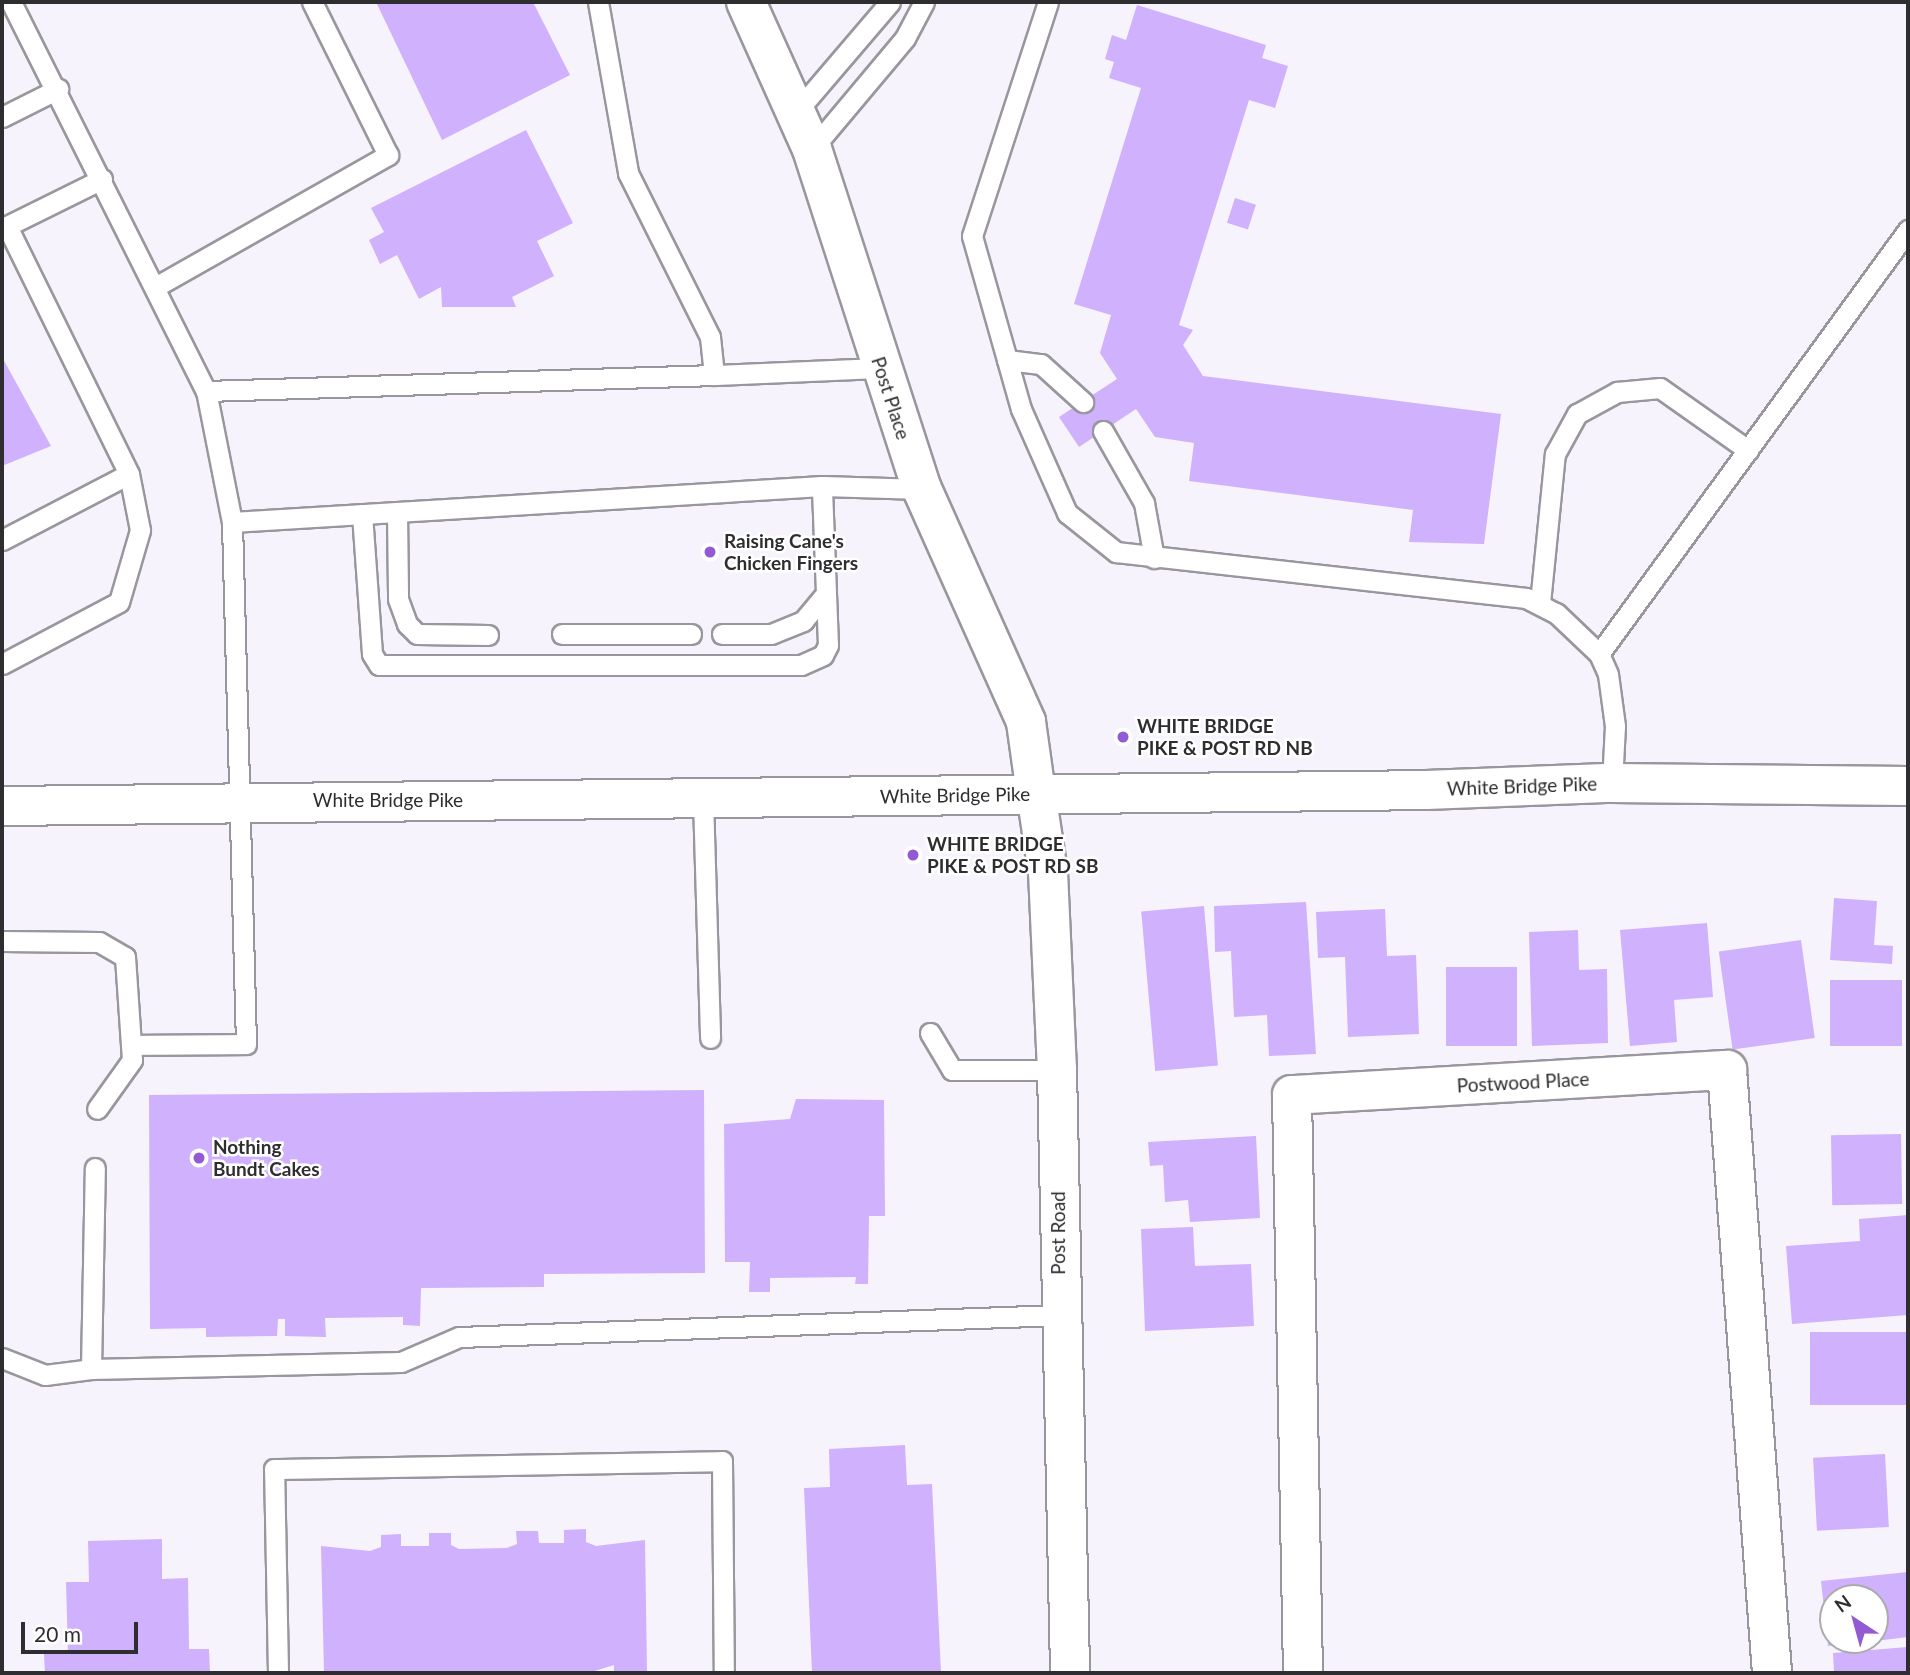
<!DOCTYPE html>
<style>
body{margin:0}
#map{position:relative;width:1910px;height:1675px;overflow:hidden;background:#f7f3fc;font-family:Lato,sans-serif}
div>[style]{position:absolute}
.building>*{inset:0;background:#cfb1fd;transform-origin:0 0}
.roads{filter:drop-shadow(2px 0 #99969e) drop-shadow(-2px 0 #99969e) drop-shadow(0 2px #99969e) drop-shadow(0 -2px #99969e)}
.service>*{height:19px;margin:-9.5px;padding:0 9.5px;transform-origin:9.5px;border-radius:9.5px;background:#fff}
.minor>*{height:38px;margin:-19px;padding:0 19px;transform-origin:19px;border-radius:19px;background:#fff}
.tertiary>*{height:38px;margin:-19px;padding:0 19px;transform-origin:19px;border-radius:19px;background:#fff}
.primary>*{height:38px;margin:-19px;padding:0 19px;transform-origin:19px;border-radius:19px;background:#fff}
.dots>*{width:19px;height:19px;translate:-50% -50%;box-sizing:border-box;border:4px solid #fff;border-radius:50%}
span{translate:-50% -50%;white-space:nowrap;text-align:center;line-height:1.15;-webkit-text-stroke:5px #fff;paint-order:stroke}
.street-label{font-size:19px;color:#2e2d30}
.poi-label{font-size:19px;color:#2e2d30;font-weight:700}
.left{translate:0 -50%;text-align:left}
.frame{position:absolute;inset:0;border:4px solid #2e2d30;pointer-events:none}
.north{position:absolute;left:1819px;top:1584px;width:70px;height:70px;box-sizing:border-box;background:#fff;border:2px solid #ababac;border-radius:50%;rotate:324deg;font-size:19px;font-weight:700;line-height:28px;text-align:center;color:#2e2d30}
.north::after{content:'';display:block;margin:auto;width:24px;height:32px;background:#925bd3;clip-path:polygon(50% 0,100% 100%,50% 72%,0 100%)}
.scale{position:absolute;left:21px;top:1622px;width:117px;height:32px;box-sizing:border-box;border:4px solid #2e2d30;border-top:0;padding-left:9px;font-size:21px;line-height:24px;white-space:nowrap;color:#2e2d30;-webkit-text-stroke:5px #fff;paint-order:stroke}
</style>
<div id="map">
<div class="building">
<i style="clip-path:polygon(376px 2px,533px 2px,570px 75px,442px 140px)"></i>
<i style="clip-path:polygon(1137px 5px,1266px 45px,1262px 58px,1288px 66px,1275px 108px,1249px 100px,1179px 325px,1193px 330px,1183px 345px,1203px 376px,1501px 414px,1484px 544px,1409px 542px,1413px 510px,1189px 481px,1194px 443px,1155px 437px,1136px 409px,1079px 447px,1059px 417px,1117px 379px,1100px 353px,1111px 315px,1074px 304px,1141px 88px,1109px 78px,1114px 62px,1105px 59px,1112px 35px,1126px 40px)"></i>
<i style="clip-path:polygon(526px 130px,573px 223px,537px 241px,554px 276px,512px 297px,516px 307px,442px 307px,441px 287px,419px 299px,397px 255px,380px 264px,369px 240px,384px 232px,371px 208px)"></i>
<i style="left:1235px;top:198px;width:22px;height:26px;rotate:18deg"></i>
<i style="clip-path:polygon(2px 357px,51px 446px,2px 466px)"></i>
<i style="clip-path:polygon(1834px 898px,1877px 901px,1874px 945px,1893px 946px,1892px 964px,1830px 960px)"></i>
<i style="clip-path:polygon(1306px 902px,1316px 1054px,1269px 1056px,1267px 1015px,1234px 1017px,1231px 951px,1215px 952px,1214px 906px)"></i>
<i style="left:1204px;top:906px;width:160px;height:63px;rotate:85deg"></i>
<i style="clip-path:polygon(1385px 909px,1387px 956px,1416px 955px,1419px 1034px,1348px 1037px,1345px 957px,1318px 958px,1316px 912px)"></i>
<i style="clip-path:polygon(1707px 923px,1713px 997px,1674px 1000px,1677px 1042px,1630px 1046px,1620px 930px)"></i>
<i style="clip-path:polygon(1578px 930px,1579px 970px,1607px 969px,1608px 1043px,1532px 1046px,1529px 932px)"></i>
<i style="left:1801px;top:940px;width:99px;height:83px;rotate:82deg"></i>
<i style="left:1446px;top:967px;width:71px;height:79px"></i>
<i style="left:1902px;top:980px;width:66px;height:72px;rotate:90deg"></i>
<i style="clip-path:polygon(704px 1090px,705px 1273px,544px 1274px,544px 1287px,421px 1288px,420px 1326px,403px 1325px,403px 1317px,325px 1318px,326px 1337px,285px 1336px,285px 1319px,278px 1319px,277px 1336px,206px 1337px,206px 1328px,150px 1329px,149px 1095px)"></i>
<i style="clip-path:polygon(796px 1099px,884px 1100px,885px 1216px,869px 1216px,868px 1284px,855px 1284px,856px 1277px,770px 1278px,770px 1292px,749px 1292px,750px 1262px,725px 1262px,724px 1124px,790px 1119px)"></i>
<i style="left:1901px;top:1134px;width:70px;height:70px;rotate:89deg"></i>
<i style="clip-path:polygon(1256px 1136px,1260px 1218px,1190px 1222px,1188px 1200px,1165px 1202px,1163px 1165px,1150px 1166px,1148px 1142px)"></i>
<i style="clip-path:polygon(1908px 1215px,1908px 1315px,1792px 1324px,1786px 1246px,1860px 1241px,1859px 1219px)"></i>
<i style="clip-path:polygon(1193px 1227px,1195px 1266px,1251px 1264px,1254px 1326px,1145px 1331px,1141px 1229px)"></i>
<i style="left:1908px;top:1332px;width:73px;height:98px;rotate:90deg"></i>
<i style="clip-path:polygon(905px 1445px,907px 1485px,932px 1484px,941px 1673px,812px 1673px,804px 1488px,830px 1487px,829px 1449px)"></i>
<i style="left:1885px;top:1454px;width:73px;height:72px;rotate:87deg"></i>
<i style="clip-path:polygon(586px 1529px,586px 1542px,596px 1546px,645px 1540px,647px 1671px,614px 1672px,614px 1665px,588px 1673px,324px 1673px,321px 1546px,370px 1551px,381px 1547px,381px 1535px,401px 1534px,401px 1546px,429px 1546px,429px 1533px,451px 1533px,451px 1545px,459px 1549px,507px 1548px,517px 1544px,516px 1531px,538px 1531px,539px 1543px,564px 1543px,564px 1530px)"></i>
<i style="clip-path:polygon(162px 1539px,162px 1579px,188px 1578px,189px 1649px,209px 1649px,210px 1673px,45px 1673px,44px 1654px,68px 1654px,66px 1582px,89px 1582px,88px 1541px)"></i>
<i style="clip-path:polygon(1908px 1572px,1908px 1637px,1875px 1641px,1875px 1598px,1833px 1598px,1833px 1640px,1866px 1642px,1828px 1646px,1821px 1581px)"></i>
<i style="clip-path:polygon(1908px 1647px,1908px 1673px,1834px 1673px,1833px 1653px)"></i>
</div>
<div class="roads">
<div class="service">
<i style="left:11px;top:2px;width:435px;rotate:63.4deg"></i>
<i style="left:206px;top:391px;width:508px;rotate:-1.8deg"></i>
<i style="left:598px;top:2px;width:174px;rotate:80deg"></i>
<i style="left:628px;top:173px;width:183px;rotate:63.4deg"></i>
<i style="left:710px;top:337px;width:38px;rotate:84deg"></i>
<i style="left:714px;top:375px;width:167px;rotate:-2.4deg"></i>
<i style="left:1048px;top:2px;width:246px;rotate:108deg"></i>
<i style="left:972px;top:236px;width:180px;rotate:74.2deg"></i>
<i style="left:1021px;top:409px;width:114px;rotate:66.1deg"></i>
<i style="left:1067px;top:513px;width:63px;rotate:38.5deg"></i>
<i style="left:1116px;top:552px;width:413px;rotate:6.4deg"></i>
<i style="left:1526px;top:598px;width:34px;rotate:27deg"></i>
<i style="left:1556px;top:613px;width:59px;rotate:43.6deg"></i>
<i style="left:797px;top:111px;width:143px;rotate:-49.5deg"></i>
<i style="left:2px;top:117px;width:63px;rotate:-26.6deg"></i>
<i style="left:812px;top:149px;width:145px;rotate:-50deg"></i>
<i style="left:905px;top:38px;width:41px;rotate:-62.2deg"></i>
<i style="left:155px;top:287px;width:268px;rotate:-29.5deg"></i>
<i style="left:388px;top:155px;width:171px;rotate:-116.4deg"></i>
<i style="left:1007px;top:360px;width:34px;rotate:7deg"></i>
<i style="left:1041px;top:364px;width:57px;rotate:42.1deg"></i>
<i style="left:1103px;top:431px;width:83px;rotate:60.3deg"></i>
<i style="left:1144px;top:503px;width:56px;rotate:79.7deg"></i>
<i style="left:397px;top:512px;width:87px;rotate:89.3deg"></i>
<i style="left:398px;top:599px;width:27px;rotate:70deg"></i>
<i style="left:407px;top:624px;width:14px;rotate:45deg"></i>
<i style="left:417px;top:634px;width:71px;rotate:0.8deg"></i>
<i style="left:362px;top:514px;width:140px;rotate:85.9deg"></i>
<i style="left:372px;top:654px;width:13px;rotate:58deg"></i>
<i style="left:379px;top:665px;width:422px"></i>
<i style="left:801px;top:665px;width:24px;rotate:-24deg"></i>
<i style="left:823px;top:655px;width:11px;rotate:-63deg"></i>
<i style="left:828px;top:645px;width:159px;rotate:-92.2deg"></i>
<i style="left:232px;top:522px;width:591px;rotate:-3.49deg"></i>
<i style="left:822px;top:486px;width:100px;rotate:1.7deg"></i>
<i style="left:2px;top:540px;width:143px;rotate:-27.5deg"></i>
<i style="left:1540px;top:603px;width:150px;rotate:-84.3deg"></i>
<i style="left:1555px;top:454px;width:46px;rotate:-61.2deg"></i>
<i style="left:1577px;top:414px;width:46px;rotate:-28.8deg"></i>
<i style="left:1617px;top:392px;width:43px;rotate:-5.3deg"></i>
<i style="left:1660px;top:388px;width:108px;rotate:35.2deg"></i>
<i style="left:562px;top:634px;width:129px"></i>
<i style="left:722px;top:634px;width:49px"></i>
<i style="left:771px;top:634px;width:35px;rotate:-22deg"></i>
<i style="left:803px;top:621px;width:35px;rotate:-50deg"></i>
<i style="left:2px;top:664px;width:132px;rotate:-27.9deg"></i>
<i style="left:119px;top:602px;width:75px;rotate:-73.7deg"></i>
<i style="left:140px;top:530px;width:57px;rotate:-101.1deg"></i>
<i style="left:129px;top:474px;width:276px;rotate:-116.2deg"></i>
<i style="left:7px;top:226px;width:106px;rotate:-26.3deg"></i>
<i style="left:1612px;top:783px;width:57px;rotate:-87deg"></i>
<i style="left:1615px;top:726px;width:52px;rotate:-97.7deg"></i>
<i style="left:1608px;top:674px;width:22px;rotate:-114deg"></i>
<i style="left:1599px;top:654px;width:525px;rotate:-53.92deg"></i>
<i style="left:703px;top:799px;width:239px;rotate:88.3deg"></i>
<i style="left:2px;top:941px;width:97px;rotate:0.6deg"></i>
<i style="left:99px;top:942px;width:30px;rotate:30deg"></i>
<i style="left:125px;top:957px;width:103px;rotate:86.1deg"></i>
<i style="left:132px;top:1060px;width:60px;rotate:125.5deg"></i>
<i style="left:930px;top:1033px;width:43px;rotate:59.3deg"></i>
<i style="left:952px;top:1070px;width:105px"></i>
<i style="left:131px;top:1045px;width:115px;rotate:-0.5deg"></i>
<i style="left:246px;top:1044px;width:522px;rotate:-91.54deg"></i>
<i style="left:232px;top:522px;width:134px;rotate:-101.2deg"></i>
<i style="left:2px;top:1358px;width:46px;rotate:21.6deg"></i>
<i style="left:45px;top:1375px;width:46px;rotate:-7.4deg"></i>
<i style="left:91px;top:1369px;width:201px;rotate:-88.9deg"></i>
<i style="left:91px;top:1369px;width:310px;rotate:-1.3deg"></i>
<i style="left:401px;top:1362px;width:63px;rotate:-23.3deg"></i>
<i style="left:459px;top:1337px;width:599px;rotate:-2.1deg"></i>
<i style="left:278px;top:1673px;width:204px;rotate:-91.1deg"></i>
<i style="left:274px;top:1469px;width:448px;rotate:-1deg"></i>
<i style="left:722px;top:1461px;width:212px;rotate:89.5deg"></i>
</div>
<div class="minor">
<i style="left:746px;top:2px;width:161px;rotate:65.8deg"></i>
<i style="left:812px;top:149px;width:357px;rotate:72.1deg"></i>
<i style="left:922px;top:489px;width:255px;rotate:65.9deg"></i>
<i style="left:1026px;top:722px;width:72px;rotate:82deg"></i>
<i style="left:1303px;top:1673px;width:578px;rotate:-91.09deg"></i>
<i style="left:1292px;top:1095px;width:436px;rotate:-3.3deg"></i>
<i style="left:1727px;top:1070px;width:605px;rotate:85.73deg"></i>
</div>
<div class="tertiary">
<i style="left:1036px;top:793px;width:80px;rotate:81.4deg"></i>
<i style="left:1048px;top:872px;width:198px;rotate:87.4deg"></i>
<i style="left:1057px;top:1070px;width:603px;rotate:88.76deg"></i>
</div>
<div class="primary">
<i style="left:2px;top:806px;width:1424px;rotate:-0.64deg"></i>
<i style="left:1426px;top:790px;width:186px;rotate:-2.2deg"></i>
<i style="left:1612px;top:783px;width:296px;rotate:0.6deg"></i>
</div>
</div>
<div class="dots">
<i style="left:710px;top:552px;background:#925bd3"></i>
<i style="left:1123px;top:737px;background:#925bd3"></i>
<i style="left:913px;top:855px;background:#925bd3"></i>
<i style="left:199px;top:1158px;background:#925bd3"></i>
</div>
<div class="street-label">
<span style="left:891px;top:398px;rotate:72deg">Post Place</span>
<span style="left:1522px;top:786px;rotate:-2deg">White Bridge Pike</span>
<span style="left:955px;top:795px;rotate:-1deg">White Bridge Pike</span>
<span style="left:388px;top:800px">White Bridge Pike</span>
<span style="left:1523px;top:1082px;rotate:-3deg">Postwood Place</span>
<span style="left:1058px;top:1233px;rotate:-90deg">Post Road</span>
</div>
<div class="poi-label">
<span class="left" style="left:724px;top:552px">Raising Cane's<br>Chicken Fingers</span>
<span class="left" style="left:1137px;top:737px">WHITE BRIDGE<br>PIKE &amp; POST RD NB</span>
<span class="left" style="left:927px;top:855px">WHITE BRIDGE<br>PIKE &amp; POST RD SB</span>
<span class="left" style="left:213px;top:1158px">Nothing<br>Bundt Cakes</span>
</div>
<div class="frame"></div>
<div class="north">N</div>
<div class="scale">20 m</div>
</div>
